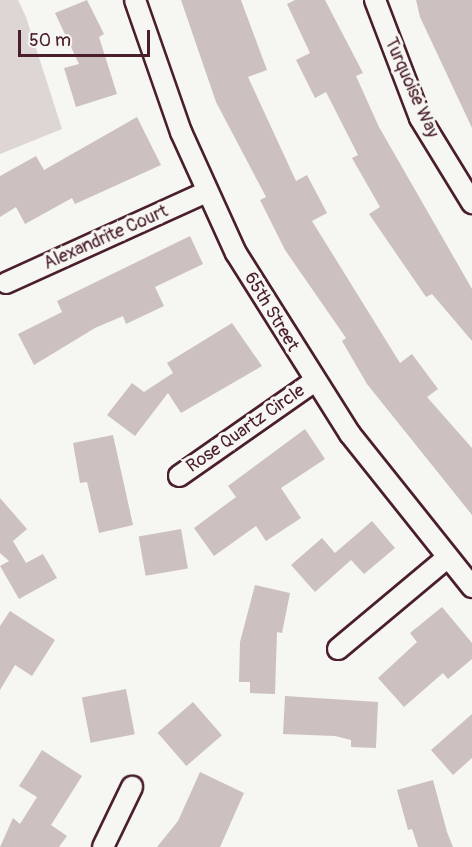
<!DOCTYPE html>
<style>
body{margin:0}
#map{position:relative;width:472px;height:847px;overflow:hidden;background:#f6f6f2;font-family:Pangolin,sans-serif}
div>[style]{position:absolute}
.green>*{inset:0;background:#ddd6d5}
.building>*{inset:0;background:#ccc1c0;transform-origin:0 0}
.roads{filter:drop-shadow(2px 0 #4a1f2b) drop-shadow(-2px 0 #4a1f2b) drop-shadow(0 2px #4a1f2b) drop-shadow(0 -2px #4a1f2b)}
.minor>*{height:20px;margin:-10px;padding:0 10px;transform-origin:10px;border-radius:10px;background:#f6f6f2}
span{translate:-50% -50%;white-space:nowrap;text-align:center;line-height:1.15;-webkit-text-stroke:6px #f6f6f2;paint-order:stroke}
.street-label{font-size:18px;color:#4a1f2b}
.scale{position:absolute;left:18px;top:30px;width:132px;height:27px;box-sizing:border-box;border:3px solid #4a1f2b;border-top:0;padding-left:8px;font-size:18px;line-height:21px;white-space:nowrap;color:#4a1f2b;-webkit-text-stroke:4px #f6f6f2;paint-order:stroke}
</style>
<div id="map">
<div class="green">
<i style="clip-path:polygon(0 0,18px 0,26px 17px,62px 129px,0 154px)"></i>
</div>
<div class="building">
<i style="clip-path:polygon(87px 0,104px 34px,99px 37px,117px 94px,76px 107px,64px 68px,79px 64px,55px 13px)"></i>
<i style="clip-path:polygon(181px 0,241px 0,267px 70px,248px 77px,296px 181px,307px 175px,327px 213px,312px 221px,400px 363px,412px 354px,438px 389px,427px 397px,472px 448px,472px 515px,367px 384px,342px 341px,346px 338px,285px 250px,260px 200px,266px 197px,216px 102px)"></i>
<i style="clip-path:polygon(295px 0,325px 0,363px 73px,356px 76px,379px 127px,472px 289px,472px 341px,432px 294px,426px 297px,369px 214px,380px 207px,352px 158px,358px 155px,326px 92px,315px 98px,296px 60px,310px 53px,287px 4px)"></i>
<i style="clip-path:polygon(416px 0,472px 0,472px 128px,420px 17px)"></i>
<i style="clip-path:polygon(137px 117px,161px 165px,75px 204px,72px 198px,25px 224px,16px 207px,0 217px,0 176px,36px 156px,44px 170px)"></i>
<i style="clip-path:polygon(190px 236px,203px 264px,155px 287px,164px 306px,126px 324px,123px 316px,95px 328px,34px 365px,18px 334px,62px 312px,57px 301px)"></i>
<i style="clip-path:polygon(232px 323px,262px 366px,181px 413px,168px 393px,135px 436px,107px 415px,132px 383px,144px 392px,173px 373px,167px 363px)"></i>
<i style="clip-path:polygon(305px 429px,325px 459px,281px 488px,301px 518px,266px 541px,256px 526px,214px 556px,194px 528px,236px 497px,228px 486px)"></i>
<i style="clip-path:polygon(113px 435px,133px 525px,99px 533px,87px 482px,80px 483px,73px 443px)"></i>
<i style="clip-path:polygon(0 498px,27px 529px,13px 541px,26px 563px,43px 554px,57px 578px,19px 599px,0 566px,9px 561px,0 553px)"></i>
<i style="clip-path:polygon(372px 521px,395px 548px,364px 574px,351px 560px,315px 592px,291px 565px,322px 538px,335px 553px)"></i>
<i style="left:181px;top:529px;width:40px;height:43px;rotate:80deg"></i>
<i style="clip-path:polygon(255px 585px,290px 593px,282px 633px,277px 632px,275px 694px,250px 693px,250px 682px,239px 682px,240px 642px)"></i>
<i style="clip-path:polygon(442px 607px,472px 643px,472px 659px,448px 679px,443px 673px,404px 707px,378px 678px,417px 642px,410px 633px)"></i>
<i style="clip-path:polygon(10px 611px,55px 640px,32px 676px,15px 665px,0 690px,0 626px)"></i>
<i style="left:126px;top:689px;width:46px;height:45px;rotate:79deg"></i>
<i style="clip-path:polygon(285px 696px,378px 702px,376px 748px,351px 747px,351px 740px,335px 736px,283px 734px)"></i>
<i style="left:193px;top:702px;width:44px;height:47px;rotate:49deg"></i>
<i style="clip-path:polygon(472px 714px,472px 758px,453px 775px,431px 750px)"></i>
<i style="clip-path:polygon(42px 750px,82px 776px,51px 825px,67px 836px,59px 847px,0 847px,13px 818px,20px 824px,37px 797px,19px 786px)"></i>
<i style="clip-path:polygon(200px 772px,244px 793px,220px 847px,157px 847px,178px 821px)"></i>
<i style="clip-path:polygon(433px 780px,447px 832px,453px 847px,418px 847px,412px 829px,408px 830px,397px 790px)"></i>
</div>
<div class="roads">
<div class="minor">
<i style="left:135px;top:0;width:140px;rotate:70.8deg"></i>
<i style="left:181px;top:132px;width:133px;rotate:65.6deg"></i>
<i style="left:236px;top:253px;width:214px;rotate:57.8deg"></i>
<i style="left:350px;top:434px;width:196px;rotate:51.4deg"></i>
<i style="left:375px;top:0;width:126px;rotate:69.1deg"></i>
<i style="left:420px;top:118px;width:100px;rotate:58.5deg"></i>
<i style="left:6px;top:283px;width:221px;rotate:-24.4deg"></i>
<i style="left:179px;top:476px;width:164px;rotate:-35deg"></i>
<i style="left:338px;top:649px;width:143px;rotate:-39.9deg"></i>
<i style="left:103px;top:847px;width:67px;rotate:-64.2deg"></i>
</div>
</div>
<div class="street-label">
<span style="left:411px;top:88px;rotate:66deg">Turquoise Way</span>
<span style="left:106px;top:238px;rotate:-24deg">Alexandrite Court</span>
<span style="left:271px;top:312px;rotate:59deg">65th Street</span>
<span style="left:246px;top:429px;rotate:-35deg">Rose Quartz Circle</span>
</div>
<div class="scale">50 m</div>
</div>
